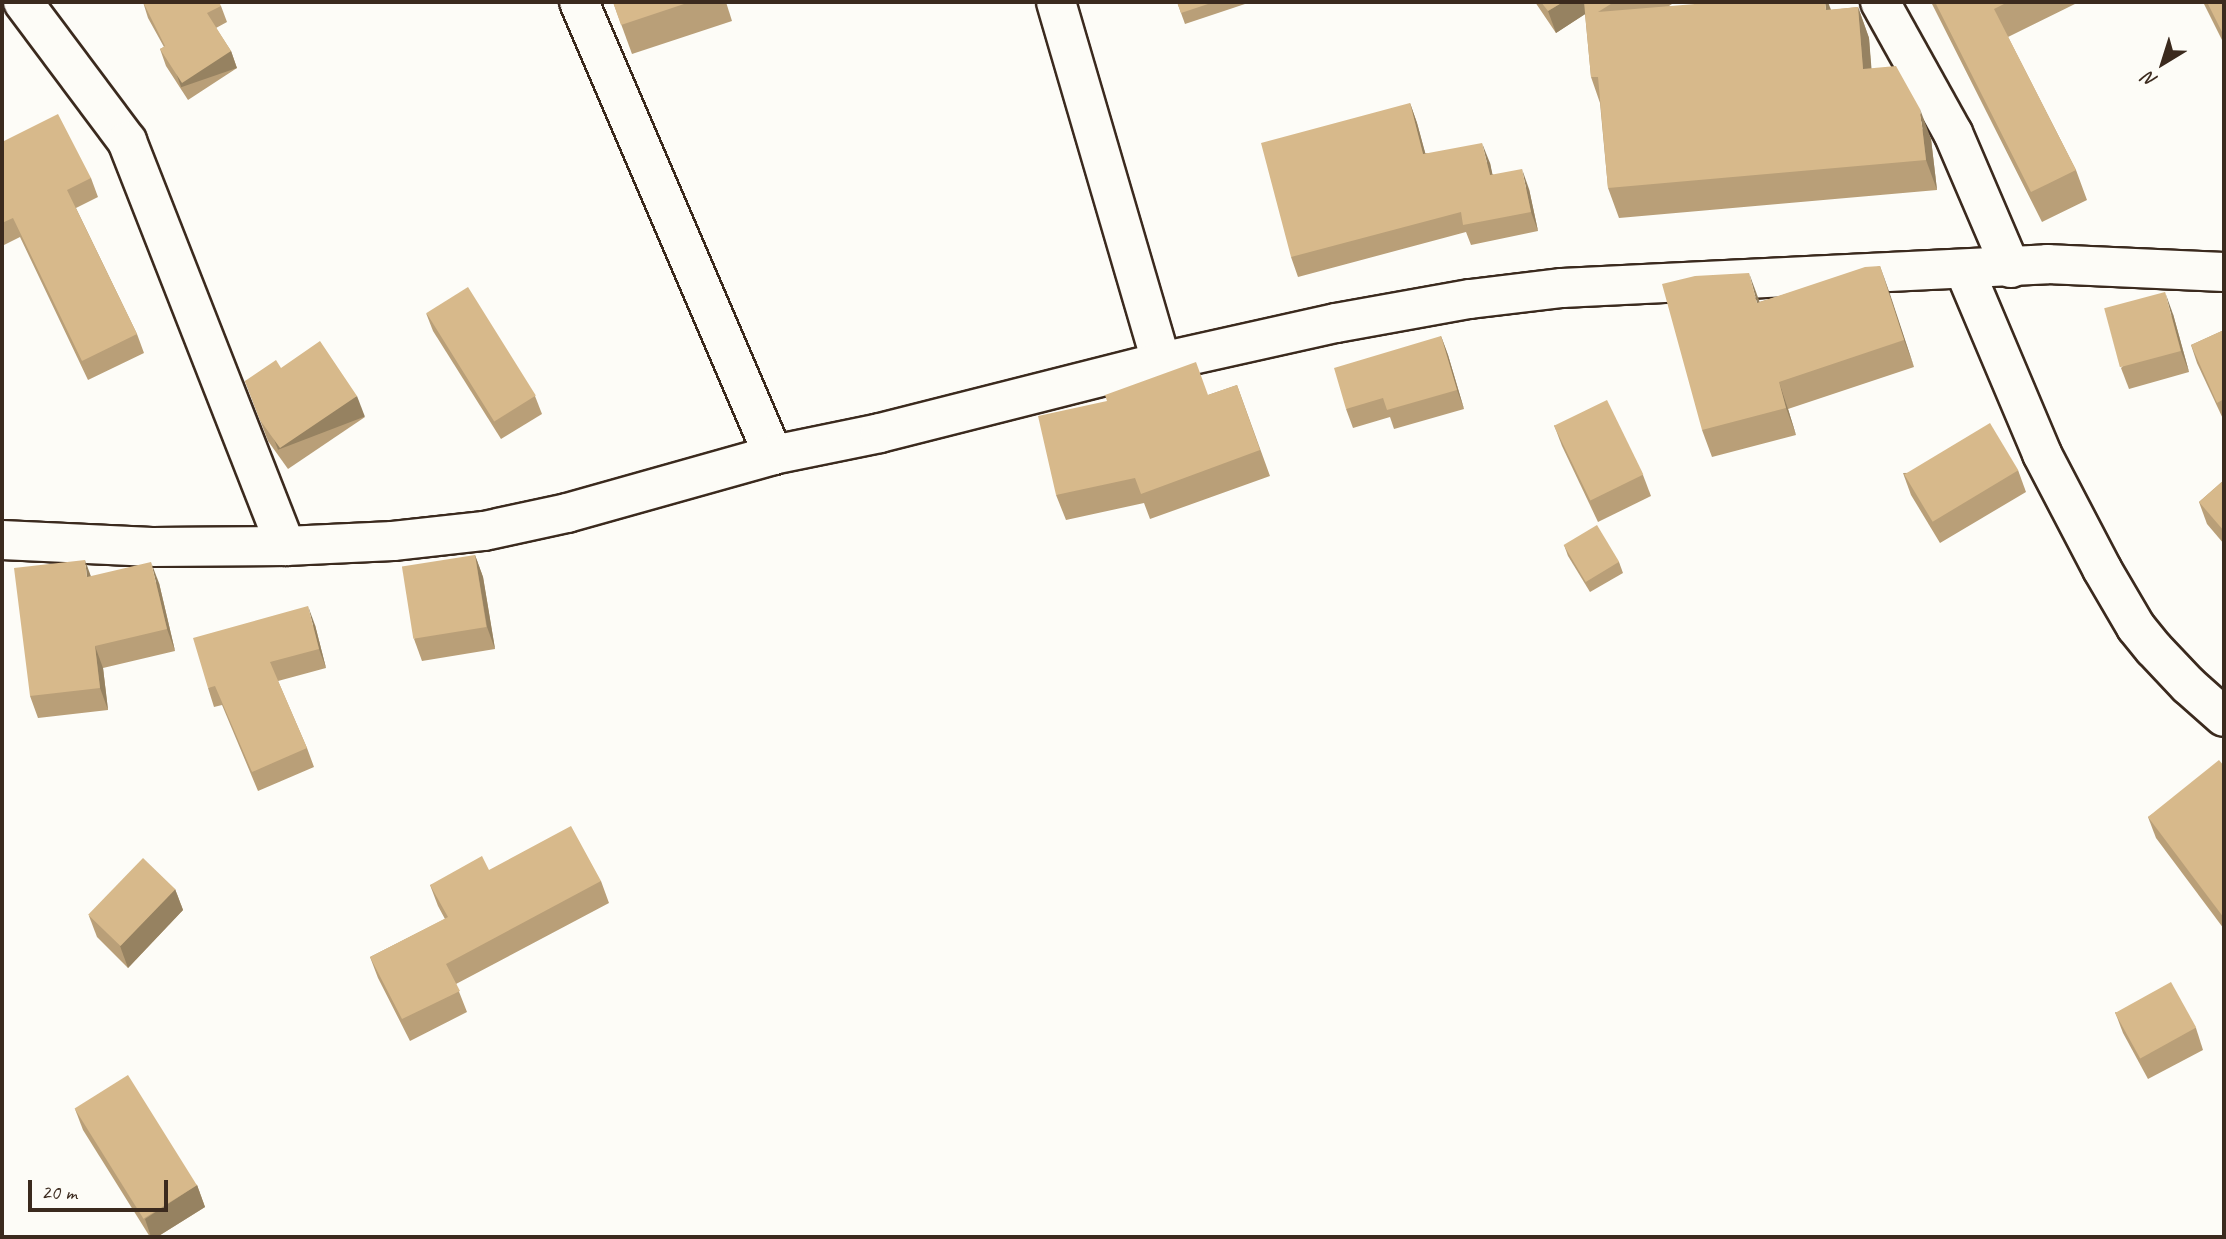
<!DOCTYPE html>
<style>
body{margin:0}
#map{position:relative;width:2226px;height:1239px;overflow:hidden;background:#fdfcf7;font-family:Caveat,sans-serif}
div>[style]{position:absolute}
.roads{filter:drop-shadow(2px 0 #3b2a1e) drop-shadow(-2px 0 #3b2a1e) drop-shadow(0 2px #3b2a1e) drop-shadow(0 -2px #3b2a1e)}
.minor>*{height:38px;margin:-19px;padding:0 19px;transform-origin:19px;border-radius:19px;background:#fdfcf7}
.wall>*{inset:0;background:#b99f78}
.shaded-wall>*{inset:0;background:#968261;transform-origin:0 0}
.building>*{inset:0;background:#d7b98b;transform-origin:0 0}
span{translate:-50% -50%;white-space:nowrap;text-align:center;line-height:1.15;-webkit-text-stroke:5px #fdfcf7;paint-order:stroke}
.frame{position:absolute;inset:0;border:4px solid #3b2a1e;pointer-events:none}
.north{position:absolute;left:2128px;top:28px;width:70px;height:70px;-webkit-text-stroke:5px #fdfcf7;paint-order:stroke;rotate:218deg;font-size:19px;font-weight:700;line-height:28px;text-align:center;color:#3b2a1e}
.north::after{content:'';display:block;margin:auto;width:24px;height:32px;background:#3b2a1e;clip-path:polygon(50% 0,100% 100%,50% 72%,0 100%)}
.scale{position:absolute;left:28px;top:1180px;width:140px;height:32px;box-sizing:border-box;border:4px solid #3b2a1e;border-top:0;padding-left:9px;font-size:21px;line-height:24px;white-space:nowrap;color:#3b2a1e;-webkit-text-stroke:5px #fdfcf7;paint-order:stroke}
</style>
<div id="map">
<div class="roads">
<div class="minor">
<i style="left:23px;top:2px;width:174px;rotate:53.2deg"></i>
<i style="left:127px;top:141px;width:435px;rotate:68.6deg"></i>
<i style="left:579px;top:2px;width:493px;rotate:66.8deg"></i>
<i style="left:1056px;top:2px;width:375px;rotate:73.7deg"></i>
<i style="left:1880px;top:2px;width:150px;rotate:60.9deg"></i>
<i style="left:1953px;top:133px;width:147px;rotate:66.8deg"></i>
<i style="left:1964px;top:269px;width:201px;rotate:67.1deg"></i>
<i style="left:2042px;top:454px;width:130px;rotate:62.4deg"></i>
<i style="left:2102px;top:569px;width:67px;rotate:59.6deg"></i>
<i style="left:2136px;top:627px;width:28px;rotate:51deg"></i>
<i style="left:2154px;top:649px;width:50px;rotate:46.6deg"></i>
<i style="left:2188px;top:685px;width:48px;rotate:41.6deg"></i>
<i style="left:2px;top:540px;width:150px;rotate:2.7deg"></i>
<i style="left:152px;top:547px;width:134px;rotate:-0.4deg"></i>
<i style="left:286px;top:546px;width:107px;rotate:-2.7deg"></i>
<i style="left:393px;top:541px;width:92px;rotate:-6.3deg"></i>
<i style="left:484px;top:531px;width:85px;rotate:-12.2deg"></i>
<i style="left:567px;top:513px;width:214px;rotate:-15.7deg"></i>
<i style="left:773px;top:455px;width:109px;rotate:-11.6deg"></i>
<i style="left:880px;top:433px;width:290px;rotate:-14.2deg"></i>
<i style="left:1161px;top:362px;width:179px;rotate:-12.6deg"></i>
<i style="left:1336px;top:323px;width:136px;rotate:-10.2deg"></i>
<i style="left:1470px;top:299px;width:93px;rotate:-6.8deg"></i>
<i style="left:1562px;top:288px;width:486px;rotate:-2.8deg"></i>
<i style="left:2047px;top:264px;width:177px;rotate:2.6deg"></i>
</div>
</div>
<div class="wall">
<i style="clip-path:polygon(143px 2px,221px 6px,227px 22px,216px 28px,231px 51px,237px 68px,188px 100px,166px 66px,160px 49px,164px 47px,148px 18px)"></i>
<i style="clip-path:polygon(613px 2px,726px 2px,732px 21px,632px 54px)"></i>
<i style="clip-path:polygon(1177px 2px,1251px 2px,1185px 24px)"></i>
<i style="clip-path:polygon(1535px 2px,1675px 2px,1669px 6px,1831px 10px,1858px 7px,1869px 38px,1871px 68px,1931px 139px,1937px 190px,1619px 218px,1608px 188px,1600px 103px,1591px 77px,1585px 14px,1556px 33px)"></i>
<i style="clip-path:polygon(1931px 2px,2079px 2px,2008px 37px,2076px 170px,2087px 200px,2042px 222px)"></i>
<i style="clip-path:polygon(2203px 2px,2224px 2px,2224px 44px)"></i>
<i style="clip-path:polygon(1410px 103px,1417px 123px,1425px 153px,1490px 163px,1492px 174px,1529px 189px,1538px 231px,1471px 245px,1466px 232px,1298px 277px,1291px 257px)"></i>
<i style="clip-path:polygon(2px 142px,91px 178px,98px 197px,76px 208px,137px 334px,144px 353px,88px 380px,20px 237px,2px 246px)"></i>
<i style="clip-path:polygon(1880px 266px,1914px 367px,1788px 409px,1796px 435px,1712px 457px,1702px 430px,1759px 302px)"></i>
<i style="clip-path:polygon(426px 313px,535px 396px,542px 414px,501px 439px,433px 331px)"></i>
<i style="clip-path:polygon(2173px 314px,2189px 372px,2129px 389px,2121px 368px)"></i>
<i style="clip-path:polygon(2224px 330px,2224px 421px,2197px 363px,2191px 345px)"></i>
<i style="clip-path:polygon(1441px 336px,1448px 355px,1464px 409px,1394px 429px,1390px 417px,1353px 428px,1346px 409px)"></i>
<i style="clip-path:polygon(281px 368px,365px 417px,288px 469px,268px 441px,245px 381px)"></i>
<i style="clip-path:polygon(1237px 385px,1270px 476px,1150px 519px,1144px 503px,1066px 520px,1056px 495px,1208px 395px)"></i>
<i style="clip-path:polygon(1554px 425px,1643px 475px,1651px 496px,1598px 522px,1562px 446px)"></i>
<i style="clip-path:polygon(2018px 470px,2026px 492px,1940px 543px,1911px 495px,1903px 473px)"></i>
<i style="clip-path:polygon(2224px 480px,2224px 544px,2207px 524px,2199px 502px)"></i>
<i style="clip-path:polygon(1564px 545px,1619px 562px,1623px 573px,1590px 592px,1568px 556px)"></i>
<i style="clip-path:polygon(475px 555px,483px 577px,495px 649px,422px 661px,414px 639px)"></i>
<i style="clip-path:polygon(91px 576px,159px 583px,175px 651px,103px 668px,108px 710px,38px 718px,30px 696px)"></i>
<i style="clip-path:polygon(315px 625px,326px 668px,278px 681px,307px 748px,314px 767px,258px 791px,222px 705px,214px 707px,208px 688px)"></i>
<i style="clip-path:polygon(2224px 766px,2224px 929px,2156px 838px,2148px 817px)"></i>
<i style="clip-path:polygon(489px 870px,601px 881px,609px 903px,456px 984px,467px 1012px,410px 1041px,378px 978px,370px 957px,445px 919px,438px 906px,430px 885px)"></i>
<i style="clip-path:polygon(175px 889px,183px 910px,128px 968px,97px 937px,89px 916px)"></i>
<i style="clip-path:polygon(2115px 1012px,2196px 1028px,2203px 1050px,2148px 1079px,2123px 1033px)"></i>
<i style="clip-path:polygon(75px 1109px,197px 1185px,205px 1207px,157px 1237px,150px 1237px,83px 1130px)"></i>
</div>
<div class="shaded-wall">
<i style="clip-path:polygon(1563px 2px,1590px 2px,1593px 9px,1556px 33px,1548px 11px)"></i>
<i style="clip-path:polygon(1825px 2px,1828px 2px,1836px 23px,1826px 10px)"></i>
<i style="clip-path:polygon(1858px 7px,1869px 38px,1874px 99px,1863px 69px)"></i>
<i style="left:231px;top:51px;width:18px;height:59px;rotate:71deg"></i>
<i style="clip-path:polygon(1410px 103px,1417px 123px,1431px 174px,1423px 154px)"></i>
<i style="clip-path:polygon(1920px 109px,1931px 139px,1937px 190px,1926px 160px)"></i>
<i style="clip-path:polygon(1482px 143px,1490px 163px,1497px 195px,1490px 175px)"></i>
<i style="clip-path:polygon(1522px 169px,1529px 189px,1538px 231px,1531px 212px)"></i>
<i style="clip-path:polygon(1880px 266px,1890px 294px,1914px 367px,1904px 340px)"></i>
<i style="clip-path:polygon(1749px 273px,1759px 300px,1767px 330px,1757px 303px)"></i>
<i style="clip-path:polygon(2165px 292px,2173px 314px,2189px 372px,2181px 351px)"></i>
<i style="clip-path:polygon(1441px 336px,1448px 355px,1464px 409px,1457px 390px)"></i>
<i style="clip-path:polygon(1779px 382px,1788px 409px,1796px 435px,1786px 408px)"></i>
<i style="left:357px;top:396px;width:22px;height:93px;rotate:69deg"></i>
<i style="clip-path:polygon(475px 555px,483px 577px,495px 649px,487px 627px)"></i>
<i style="clip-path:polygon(85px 560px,93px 582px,87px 577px)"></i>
<i style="clip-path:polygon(151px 562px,159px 583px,175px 651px,167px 629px)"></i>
<i style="clip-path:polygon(308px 606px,315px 625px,326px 668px,319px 649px)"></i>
<i style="clip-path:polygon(95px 646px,103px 668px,108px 710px,100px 688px)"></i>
<i style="clip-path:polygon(175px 889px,183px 910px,128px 968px,120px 946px)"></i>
<i style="clip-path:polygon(197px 1185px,205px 1207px,157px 1237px,151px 1237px,145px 1219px)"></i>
</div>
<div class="building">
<i style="clip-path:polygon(143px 2px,219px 2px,221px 6px,207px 13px,231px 51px,182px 83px,160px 49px,165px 46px)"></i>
<i style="clip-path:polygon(613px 2px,690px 2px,621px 25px)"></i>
<i style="clip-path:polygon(1177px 2px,1214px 2px,1181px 13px)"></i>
<i style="clip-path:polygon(1541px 2px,1563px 2px,1548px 11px)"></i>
<i style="clip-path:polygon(1584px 2px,1614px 2px,1598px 12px,1719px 2px,1825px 2px,1826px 10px,1858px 7px,1863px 69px,1896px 66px,1920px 109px,1926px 160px,1608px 188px,1598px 77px,1591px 77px)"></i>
<i style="clip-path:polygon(1935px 2px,2008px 2px,1994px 9px,2076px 170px,2031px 192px)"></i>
<i style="clip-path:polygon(2207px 2px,2224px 2px,2224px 36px)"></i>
<i style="clip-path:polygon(1410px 103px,1423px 154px,1482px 143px,1490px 175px,1522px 169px,1531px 212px,1463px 225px,1461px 212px,1291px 257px,1261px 143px)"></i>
<i style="clip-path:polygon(58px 114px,91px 178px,67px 190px,137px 334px,82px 361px,13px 218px,2px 223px,2px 142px)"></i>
<i style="clip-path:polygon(1880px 266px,1904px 340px,1779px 382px,1786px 408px,1702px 430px,1662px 284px,1695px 276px,1749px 273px,1757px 303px,1865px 267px)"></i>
<i style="left:468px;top:287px;width:128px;height:49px;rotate:58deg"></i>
<i style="left:2165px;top:292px;width:61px;height:63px;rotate:75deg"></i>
<i style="clip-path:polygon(2224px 330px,2224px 399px,2217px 403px,2191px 345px)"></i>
<i style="clip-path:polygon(1441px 336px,1457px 390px,1387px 410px,1383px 398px,1346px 409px,1334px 368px)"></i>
<i style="clip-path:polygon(320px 341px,357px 396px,280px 448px,260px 420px,245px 381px,276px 360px,281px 368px)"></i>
<i style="clip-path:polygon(1196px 362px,1208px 395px,1237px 385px,1260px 450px,1141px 494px,1135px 478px,1056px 495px,1038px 416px,1107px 401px,1105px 395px)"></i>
<i style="left:1607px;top:400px;width:83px;height:59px;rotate:64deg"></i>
<i style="left:1990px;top:423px;width:55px;height:100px;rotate:59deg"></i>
<i style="clip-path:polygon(2224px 480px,2224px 531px,2199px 502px)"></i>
<i style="left:1597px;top:525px;width:43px;height:39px;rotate:59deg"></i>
<i style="left:475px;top:555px;width:73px;height:74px;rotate:81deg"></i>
<i style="clip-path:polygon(85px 560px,87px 577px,151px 562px,167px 629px,95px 646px,100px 688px,30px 696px,14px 568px)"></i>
<i style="clip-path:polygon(308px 606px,319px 649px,270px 662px,307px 748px,252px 772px,215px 686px,208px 688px,193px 638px)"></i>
<i style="clip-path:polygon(2219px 760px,2224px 766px,2224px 918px,2148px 817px)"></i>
<i style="clip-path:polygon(571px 826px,601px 881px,446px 964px,460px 991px,402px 1019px,370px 957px,448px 917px,430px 885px,482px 856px,489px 870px)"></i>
<i style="left:143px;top:858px;width:45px;height:79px;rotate:44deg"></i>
<i style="left:2171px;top:982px;width:52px;height:64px;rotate:61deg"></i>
<i style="left:128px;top:1075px;width:130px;height:63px;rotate:58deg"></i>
</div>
<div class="frame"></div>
<div class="north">N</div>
<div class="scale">20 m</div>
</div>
